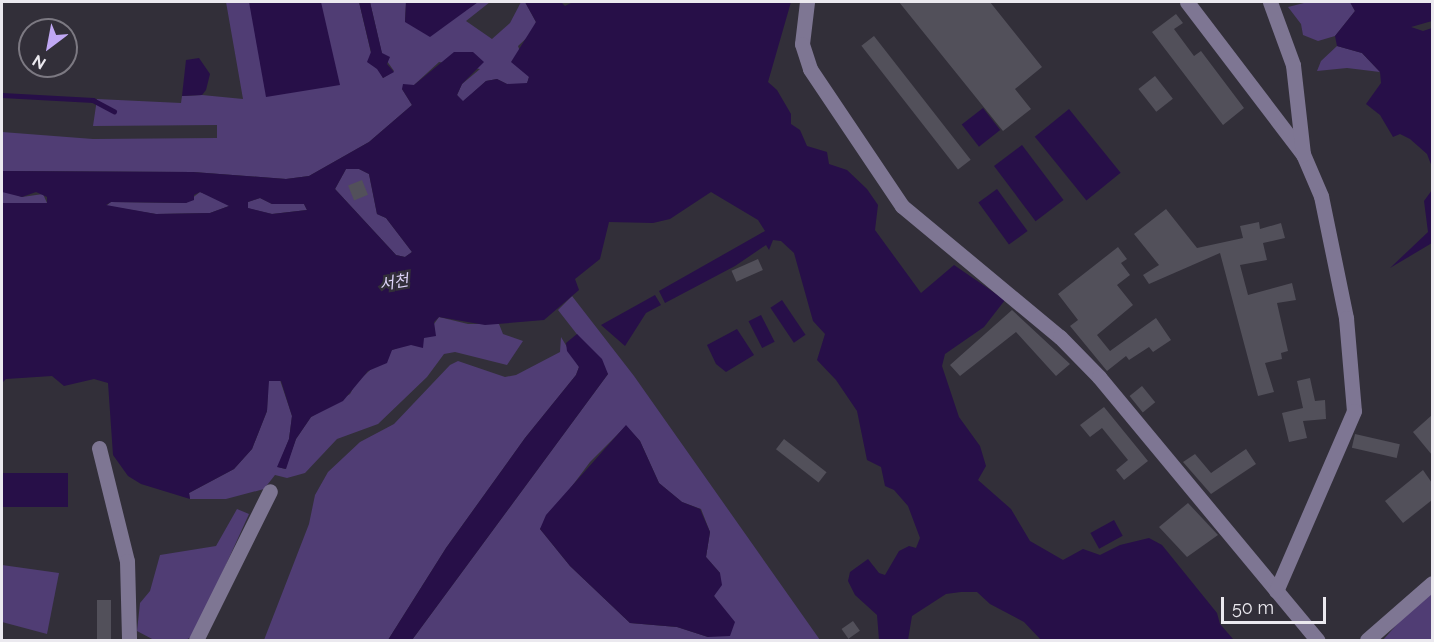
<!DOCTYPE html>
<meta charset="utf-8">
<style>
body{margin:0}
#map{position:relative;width:1434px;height:642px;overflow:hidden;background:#322f39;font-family:Raleway,"Noto Sans KR",sans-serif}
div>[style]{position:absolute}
.green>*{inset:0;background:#503d74}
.water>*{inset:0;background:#270f48;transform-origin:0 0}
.stream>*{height:4.5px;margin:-2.25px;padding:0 2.25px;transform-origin:2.25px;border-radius:2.25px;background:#270f48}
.building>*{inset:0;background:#52505a;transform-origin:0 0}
.minor>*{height:15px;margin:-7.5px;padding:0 7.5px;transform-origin:7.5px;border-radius:7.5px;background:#7e7693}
span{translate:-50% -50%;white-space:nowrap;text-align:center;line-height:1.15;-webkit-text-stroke:5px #322f39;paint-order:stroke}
.water-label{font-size:16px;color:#ded4f9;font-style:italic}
.frame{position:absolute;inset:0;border:3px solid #ebe9ef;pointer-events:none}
.north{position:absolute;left:18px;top:18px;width:60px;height:60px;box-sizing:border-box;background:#322f39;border:2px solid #7c7982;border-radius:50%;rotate:212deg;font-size:16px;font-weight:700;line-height:24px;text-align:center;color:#ebe9ef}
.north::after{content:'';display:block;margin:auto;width:21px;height:27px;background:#c0a8f4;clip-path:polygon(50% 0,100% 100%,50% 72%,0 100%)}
.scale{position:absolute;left:1221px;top:597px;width:105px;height:27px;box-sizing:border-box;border:3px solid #ebe9ef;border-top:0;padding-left:8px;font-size:18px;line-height:21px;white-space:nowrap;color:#ebe9ef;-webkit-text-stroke:4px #322f39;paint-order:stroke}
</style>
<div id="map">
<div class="green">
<i style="clip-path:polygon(226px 2px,359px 2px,371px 53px,383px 78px,394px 71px,382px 54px,370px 2px,406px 2px,405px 22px,457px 16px,478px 2px,490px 2px,466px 21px,492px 39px,510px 23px,521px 2px,525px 2px,536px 22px,532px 33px,518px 46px,529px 77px,527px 84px,507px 84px,497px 79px,486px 81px,463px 102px,457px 95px,462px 84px,480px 69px,439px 62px,414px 85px,402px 89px,412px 105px,369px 142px,309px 176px,286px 179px,193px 172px,2px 171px,2px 132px,93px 139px,217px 138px,217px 125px,93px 126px,97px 99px,181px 103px,182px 96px,202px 95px,243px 99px)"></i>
<i style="clip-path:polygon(1308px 2px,1350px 2px,1355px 11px,1335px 36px,1318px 41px,1303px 35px,1301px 24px,1288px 7px)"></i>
<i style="clip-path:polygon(1337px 46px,1362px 53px,1380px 72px,1347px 68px,1317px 71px,1321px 61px)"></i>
<i style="clip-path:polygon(346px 169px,359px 169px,369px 174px,377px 214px,386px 218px,412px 252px,405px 257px,396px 255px,335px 189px)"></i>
<i style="clip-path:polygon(3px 190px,22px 197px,43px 194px,47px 203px,2px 203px)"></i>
<i style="clip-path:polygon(200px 192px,227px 202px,229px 206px,210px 213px,156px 214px,106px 206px,111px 202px,186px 203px)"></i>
<i style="clip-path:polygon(260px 198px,272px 204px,304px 204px,307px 210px,272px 214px,247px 208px,248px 202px)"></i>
<i style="clip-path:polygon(evenodd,572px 296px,634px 376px,820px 640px,412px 640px,608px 374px,558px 310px,572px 296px,626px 426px,640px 441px,659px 483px,682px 502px,701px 509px,710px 532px,706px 557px,720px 573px,714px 596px,724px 611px,708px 637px,677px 627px,630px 623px,570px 566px,540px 529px,590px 462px,626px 426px)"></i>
<i style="clip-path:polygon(439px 317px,468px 324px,499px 324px,503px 334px,523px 341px,507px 365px,455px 352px,444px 354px,427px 377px,378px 424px,337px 439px,305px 473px,287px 478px,275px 475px,264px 489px,226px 499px,190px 499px,189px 493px,234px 469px,252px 449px,267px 411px,268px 381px,280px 380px,292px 416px,289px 439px,278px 467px,285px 469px,296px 439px,311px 417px,350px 394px,356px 383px,392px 350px,424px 338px)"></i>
<i style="clip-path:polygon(561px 337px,579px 367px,576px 375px,525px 438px,446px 548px,388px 640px,264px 640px,309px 524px,315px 495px,328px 472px,360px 442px,394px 424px,450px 365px,458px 361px,505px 377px,516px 375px,560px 352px)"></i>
<i style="clip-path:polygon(237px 509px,249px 514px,194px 635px,186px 640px,154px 640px,137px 631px,140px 603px,150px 591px,160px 555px,216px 546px)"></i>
<i style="clip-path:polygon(2px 565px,59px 573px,47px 634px,2px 622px)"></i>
<i style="clip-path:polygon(1432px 591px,1432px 640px,1383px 640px,1407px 613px)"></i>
</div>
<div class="water">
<i style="clip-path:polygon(249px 2px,321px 2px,340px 85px,266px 97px)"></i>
<i style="clip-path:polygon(359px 2px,370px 2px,382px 53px,390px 57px,387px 64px,394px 72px,383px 78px,377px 69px,367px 62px,371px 52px)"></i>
<i style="clip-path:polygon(406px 2px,478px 2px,430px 37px,405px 22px)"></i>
<i style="clip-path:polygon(evenodd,525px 2px,561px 2px,565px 6px,573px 2px,791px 2px,768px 82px,777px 90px,791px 114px,791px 124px,800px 130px,807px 146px,827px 152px,829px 164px,847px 170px,867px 189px,878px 205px,875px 230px,921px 293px,954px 265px,1005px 300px,984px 327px,945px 354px,942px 366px,959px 417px,980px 446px,986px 466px,978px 480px,1011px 509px,1030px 541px,1063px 560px,1083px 549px,1100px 555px,1120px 545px,1149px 538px,1162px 545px,1217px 613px,1220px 624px,1233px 639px,1243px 640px,1041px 640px,1024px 622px,990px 604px,977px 592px,961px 592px,946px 594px,912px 616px,908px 640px,879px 640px,877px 615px,855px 595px,848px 581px,850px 572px,868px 559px,879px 573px,885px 575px,899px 551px,909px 546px,916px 548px,920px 538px,908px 506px,894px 490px,885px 486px,881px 467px,867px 460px,857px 411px,836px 380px,817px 360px,825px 334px,813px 321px,794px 253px,781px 241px,773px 240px,769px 250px,766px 245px,735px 266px,665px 303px,659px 291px,765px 231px,758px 220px,711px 192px,670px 219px,653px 223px,609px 222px,600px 259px,575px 279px,579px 290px,544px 320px,485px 325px,439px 317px,434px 322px,436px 336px,424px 338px,423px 348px,411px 345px,392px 350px,387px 363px,368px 371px,343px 401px,311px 417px,296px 439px,286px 469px,277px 467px,289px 439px,292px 416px,281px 381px,269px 381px,267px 411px,252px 449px,234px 469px,189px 493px,190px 499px,141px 484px,128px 476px,113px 455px,108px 383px,94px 379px,64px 386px,52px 376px,6px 379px,2px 383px,2px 203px,47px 203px,47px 197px,36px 192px,22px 197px,2px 192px,2px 171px,193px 172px,286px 179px,309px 176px,369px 142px,412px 105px,402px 89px,403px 84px,414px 85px,454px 52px,473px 52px,484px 62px,462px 84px,457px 95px,463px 101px,486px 81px,497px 79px,507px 84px,527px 83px,529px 77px,511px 62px,536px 22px,525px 2px,346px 169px,359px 169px,369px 174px,377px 214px,386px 218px,412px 252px,405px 257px,396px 255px,335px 189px,346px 169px,525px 2px,200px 192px,229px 206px,210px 213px,156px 214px,106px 205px,111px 202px,186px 203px,194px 200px,194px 195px,200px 192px,525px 2px,260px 198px,272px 204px,304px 204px,307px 210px,272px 214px,248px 208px,248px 202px,260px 198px)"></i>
<i style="clip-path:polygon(1350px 2px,1432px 2px,1432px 21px,1411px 27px,1423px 31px,1432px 28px,1432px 167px,1427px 154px,1410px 139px,1400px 134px,1393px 137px,1380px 115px,1366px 104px,1381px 83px,1380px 72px,1362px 53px,1337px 46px,1335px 36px,1355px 11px)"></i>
<i style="clip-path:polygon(199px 58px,210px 74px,206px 90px,202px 95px,182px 96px,186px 60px)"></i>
<i style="left:983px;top:108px;width:28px;height:27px;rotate:52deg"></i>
<i style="left:1069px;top:109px;width:82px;height:44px;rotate:51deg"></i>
<i style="left:1022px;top:145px;width:69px;height:35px;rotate:53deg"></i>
<i style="left:997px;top:189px;width:52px;height:23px;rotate:54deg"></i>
<i style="clip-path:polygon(1432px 190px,1432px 243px,1390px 268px,1428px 232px,1424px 201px)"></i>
<i style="clip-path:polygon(655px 295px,661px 305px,646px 313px,625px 346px,601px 325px)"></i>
<i style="left:782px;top:300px;width:42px;height:14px;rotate:56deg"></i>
<i style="left:761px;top:315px;width:30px;height:14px;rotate:63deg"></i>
<i style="clip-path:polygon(737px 329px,754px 355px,726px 372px,716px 364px,707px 345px)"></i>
<i style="clip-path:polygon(577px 334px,602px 359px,608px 374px,412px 640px,388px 640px,446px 548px,525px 438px,576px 375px,579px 367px,567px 351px,566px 343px)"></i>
<i style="clip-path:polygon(626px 425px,640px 441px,659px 483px,682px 502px,700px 509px,710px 532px,706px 557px,720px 573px,722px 585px,714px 596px,735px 622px,730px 636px,708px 637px,677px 627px,630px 623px,570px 566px,540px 529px,546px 515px)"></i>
<i style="left:2px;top:473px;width:66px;height:34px"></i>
<i style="left:1114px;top:520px;width:18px;height:27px;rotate:61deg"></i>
</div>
<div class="stream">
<i style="left:2px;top:95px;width:91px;rotate:3.1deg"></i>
<i style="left:93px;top:100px;width:24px;rotate:28deg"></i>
</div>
<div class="building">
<i style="clip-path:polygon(899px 2px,990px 2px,1042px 67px,1015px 89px,1031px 109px,1003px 131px)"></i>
<i style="clip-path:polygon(1176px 14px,1183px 23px,1174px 29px,1194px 56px,1201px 51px,1244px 108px,1223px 125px,1152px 32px)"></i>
<i style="left:874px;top:36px;width:157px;height:16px;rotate:52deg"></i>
<i style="left:1155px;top:76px;width:29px;height:21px;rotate:52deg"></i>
<i style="left:362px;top:180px;width:16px;height:15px;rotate:68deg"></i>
<i style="clip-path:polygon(1166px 209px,1197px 248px,1243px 238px,1240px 226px,1259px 222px,1260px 229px,1281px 223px,1285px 238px,1263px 243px,1267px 260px,1240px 265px,1248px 295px,1292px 283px,1296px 300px,1277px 303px,1288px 351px,1281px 353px,1282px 359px,1265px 363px,1274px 392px,1258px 396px,1220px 253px,1149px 284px,1143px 275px,1159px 265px,1134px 234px)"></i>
<i style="clip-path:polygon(1118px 247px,1127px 259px,1121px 263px,1130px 275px,1117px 285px,1133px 305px,1097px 335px,1110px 351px,1156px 318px,1171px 340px,1153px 352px,1149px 347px,1129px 360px,1126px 356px,1107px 371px,1070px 326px,1078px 320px,1058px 294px)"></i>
<i style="left:758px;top:259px;width:12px;height:29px;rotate:66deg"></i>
<i style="clip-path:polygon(1012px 310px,1070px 364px,1056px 376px,1016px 332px,960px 376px,950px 365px)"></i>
<i style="clip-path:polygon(1310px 378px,1315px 401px,1325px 400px,1326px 419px,1303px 421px,1307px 438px,1289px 442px,1282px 413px,1303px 408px,1297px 381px)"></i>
<i style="left:1142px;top:386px;width:21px;height:16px;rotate:51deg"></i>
<i style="clip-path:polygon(1104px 407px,1148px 461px,1124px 480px,1116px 470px,1128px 460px,1102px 428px,1090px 437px,1080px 425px)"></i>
<i style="clip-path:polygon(1432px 415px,1432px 455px,1413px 432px)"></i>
<i style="left:1355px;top:434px;width:46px;height:14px;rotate:13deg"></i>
<i style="left:784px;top:439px;width:54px;height:13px;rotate:38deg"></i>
<i style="clip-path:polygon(1246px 449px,1256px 464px,1211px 494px,1183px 462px,1195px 454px,1211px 473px)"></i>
<i style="clip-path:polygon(1423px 470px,1432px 483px,1432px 500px,1403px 523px,1385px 501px)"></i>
<i style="clip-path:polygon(1188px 503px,1218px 535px,1187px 557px,1159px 527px)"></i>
<i style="left:97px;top:600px;width:14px;height:40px"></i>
<i style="left:853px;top:621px;width:12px;height:14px;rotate:55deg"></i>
</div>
<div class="minor">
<i style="left:807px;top:2px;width:42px;rotate:96.8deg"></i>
<i style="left:802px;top:44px;width:26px;rotate:72deg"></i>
<i style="left:810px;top:69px;width:165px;rotate:56.1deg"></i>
<i style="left:902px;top:206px;width:205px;rotate:39.7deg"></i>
<i style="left:1060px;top:337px;width:56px;rotate:45.7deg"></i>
<i style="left:1099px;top:377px;width:342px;rotate:50.3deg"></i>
<i style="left:1187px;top:2px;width:191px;rotate:52.7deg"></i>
<i style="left:1303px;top:154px;width:46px;rotate:66.8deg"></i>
<i style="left:1321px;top:196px;width:125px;rotate:78.4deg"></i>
<i style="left:1346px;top:318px;width:93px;rotate:85.1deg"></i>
<i style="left:1354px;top:411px;width:196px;rotate:113.4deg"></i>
<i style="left:1270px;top:2px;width:67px;rotate:69.9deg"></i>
<i style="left:1293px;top:65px;width:90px;rotate:83.6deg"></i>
<i style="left:99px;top:448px;width:116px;rotate:76.1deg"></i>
<i style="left:127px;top:561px;width:79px;rotate:88.5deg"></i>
<i style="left:196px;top:640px;width:166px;rotate:-63.6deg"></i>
<i style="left:1367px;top:640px;width:86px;rotate:-41.2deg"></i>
</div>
<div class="water-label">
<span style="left:394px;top:283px;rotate:-10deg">서천</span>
</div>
<div class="frame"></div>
<div class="north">N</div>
<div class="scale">50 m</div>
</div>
